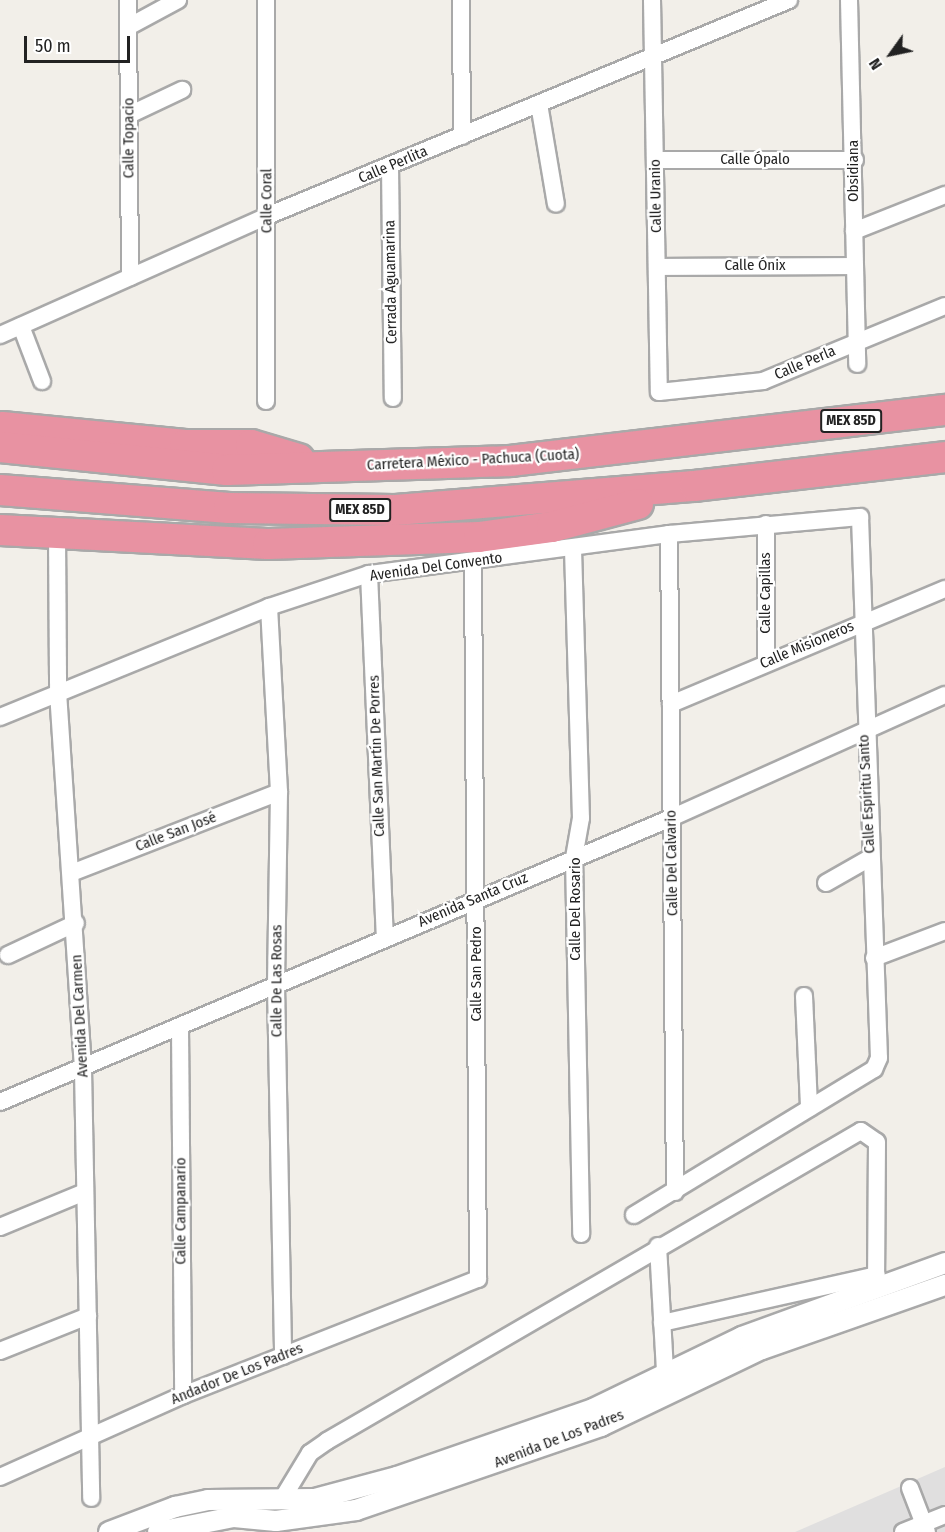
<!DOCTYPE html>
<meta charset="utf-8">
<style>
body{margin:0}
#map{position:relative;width:945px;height:1532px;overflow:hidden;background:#f2efe9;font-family:"Fira Sans Condensed",sans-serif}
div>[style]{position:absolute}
.residential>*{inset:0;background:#e0dfdf}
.roads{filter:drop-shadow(2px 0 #a9a9a9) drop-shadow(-2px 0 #a9a9a9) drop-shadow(0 2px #a9a9a9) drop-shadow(0 -2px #a9a9a9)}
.minor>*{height:16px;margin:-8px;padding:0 8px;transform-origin:8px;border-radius:8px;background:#fff}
.tertiary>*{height:20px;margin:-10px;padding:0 10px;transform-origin:10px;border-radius:10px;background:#fff}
.motorway>*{height:30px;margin:-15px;padding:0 15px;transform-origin:15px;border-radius:15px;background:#e892a2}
span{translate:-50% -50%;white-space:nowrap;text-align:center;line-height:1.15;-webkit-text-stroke:4.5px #fff;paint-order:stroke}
.shield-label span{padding:2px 4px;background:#fff;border:2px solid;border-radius:4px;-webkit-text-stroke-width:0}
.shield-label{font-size:14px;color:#222;font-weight:700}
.street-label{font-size:15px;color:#222}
.north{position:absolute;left:861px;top:24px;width:60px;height:60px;-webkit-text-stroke:4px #fff;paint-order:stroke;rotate:237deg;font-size:16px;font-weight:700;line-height:24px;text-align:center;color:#222}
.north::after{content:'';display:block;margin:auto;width:21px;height:27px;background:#222;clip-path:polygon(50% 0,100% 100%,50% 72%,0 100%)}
.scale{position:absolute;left:24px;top:36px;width:106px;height:27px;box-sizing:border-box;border:3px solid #222;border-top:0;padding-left:8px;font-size:18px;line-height:21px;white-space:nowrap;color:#222;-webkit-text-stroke:4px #fff;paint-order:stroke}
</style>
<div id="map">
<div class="residential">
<i style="clip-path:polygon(945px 1467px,945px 1532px,795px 1532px)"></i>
</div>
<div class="roads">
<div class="minor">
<i style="left:128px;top:0;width:277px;rotate:89.6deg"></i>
<i style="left:266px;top:0;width:401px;rotate:90deg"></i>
<i style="left:461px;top:0;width:136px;rotate:89.6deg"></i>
<i style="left:652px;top:0;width:392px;rotate:89deg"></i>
<i style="left:659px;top:392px;width:105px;rotate:-6deg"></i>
<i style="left:763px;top:381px;width:197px;rotate:-22.4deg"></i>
<i style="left:849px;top:0;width:364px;rotate:88.7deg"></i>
<i style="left:128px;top:27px;width:57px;rotate:-28.4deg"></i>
<i style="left:539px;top:104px;width:101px;rotate:80.4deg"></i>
<i style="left:129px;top:115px;width:59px;rotate:-25.3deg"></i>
<i style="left:655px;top:160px;width:200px"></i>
<i style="left:390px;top:166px;width:232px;rotate:89.3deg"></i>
<i style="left:854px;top:231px;width:98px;rotate:-21.6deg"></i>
<i style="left:657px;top:267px;width:196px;rotate:-0.3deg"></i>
<i style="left:21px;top:326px;width:59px;rotate:69.1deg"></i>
<i style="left:0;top:335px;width:292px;rotate:-24deg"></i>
<i style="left:267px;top:216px;width:565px;rotate:-22.48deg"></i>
<i style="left:57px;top:534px;width:158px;rotate:89.6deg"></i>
<i style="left:58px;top:692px;width:378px;rotate:86.2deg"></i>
<i style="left:83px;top:1069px;width:429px;rotate:88.9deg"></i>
<i style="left:669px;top:534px;width:658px;rotate:89.48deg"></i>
<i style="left:573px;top:549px;width:269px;rotate:88.3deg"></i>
<i style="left:581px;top:818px;width:40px;rotate:100deg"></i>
<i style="left:574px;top:857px;width:377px;rotate:88.9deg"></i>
<i style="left:369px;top:574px;width:363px;rotate:87.5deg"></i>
<i style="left:269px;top:607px;width:185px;rotate:86.9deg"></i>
<i style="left:279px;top:792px;width:193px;rotate:90.9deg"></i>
<i style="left:276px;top:985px;width:371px;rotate:88.9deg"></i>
<i style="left:766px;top:662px;width:138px;rotate:-90deg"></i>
<i style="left:671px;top:704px;width:297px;rotate:-22.8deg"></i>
<i style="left:0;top:717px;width:291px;rotate:-22.2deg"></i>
<i style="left:269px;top:607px;width:105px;rotate:-18.3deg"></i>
<i style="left:369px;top:574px;width:303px;rotate:-7.6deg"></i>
<i style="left:669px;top:534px;width:192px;rotate:-5.1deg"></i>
<i style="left:860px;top:517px;width:541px;rotate:87.99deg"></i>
<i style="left:879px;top:1058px;width:12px;rotate:114deg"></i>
<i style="left:874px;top:1069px;width:281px;rotate:148.7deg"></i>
<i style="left:74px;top:872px;width:220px;rotate:-21.3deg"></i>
<i style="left:826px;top:883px;width:51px;rotate:-29.6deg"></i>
<i style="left:8px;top:955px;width:75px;rotate:-25.2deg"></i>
<i style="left:874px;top:958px;width:76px;rotate:-20.8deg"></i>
<i style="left:804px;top:996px;width:112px;rotate:87.4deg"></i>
<i style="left:180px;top:1028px;width:367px;rotate:89.5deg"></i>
<i style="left:0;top:1102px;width:729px;rotate:-22.94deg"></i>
<i style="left:671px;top:818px;width:300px;rotate:-24.2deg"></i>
<i style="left:0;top:1227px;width:92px;rotate:-22.4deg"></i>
<i style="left:658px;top:1246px;width:127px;rotate:86.8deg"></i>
<i style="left:662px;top:1323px;width:220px;rotate:-12.6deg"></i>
<i style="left:0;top:1351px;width:95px;rotate:-21.7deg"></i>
<i style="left:0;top:1477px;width:201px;rotate:-24.1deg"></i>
<i style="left:183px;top:1395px;width:317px;rotate:-21.5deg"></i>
<i style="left:478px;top:1279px;width:718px;rotate:-90.4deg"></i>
<i style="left:910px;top:1488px;width:47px;rotate:68.9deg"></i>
<i style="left:281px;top:1501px;width:56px;rotate:-58.9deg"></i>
<i style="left:310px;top:1453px;width:21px;rotate:-35deg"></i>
<i style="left:327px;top:1441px;width:617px;rotate:-30.14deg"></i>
<i style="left:861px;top:1131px;width:19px;rotate:35deg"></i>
<i style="left:877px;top:1142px;width:143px;rotate:90.4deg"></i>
<i style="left:903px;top:1532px;width:45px;rotate:-22deg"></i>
</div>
<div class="tertiary">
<i style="left:109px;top:1532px;width:71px;rotate:-20.7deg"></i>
<i style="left:175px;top:1507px;width:34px;rotate:-12deg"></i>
<i style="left:208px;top:1500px;width:107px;rotate:-0.5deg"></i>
<i style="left:315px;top:1499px;width:85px;rotate:-15deg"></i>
<i style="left:397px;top:1477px;width:207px;rotate:-19.1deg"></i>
<i style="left:593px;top:1409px;width:165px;rotate:-25.8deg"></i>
<i style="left:742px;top:1337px;width:216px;rotate:-20deg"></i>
<i style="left:158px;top:1532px;width:77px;rotate:-11.2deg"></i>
<i style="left:234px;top:1517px;width:42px;rotate:5.4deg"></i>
<i style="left:276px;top:1521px;width:81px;rotate:-7.8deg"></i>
<i style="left:356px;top:1510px;width:259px;rotate:-18.9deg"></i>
<i style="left:601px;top:1426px;width:178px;rotate:-25.6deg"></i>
<i style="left:762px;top:1349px;width:194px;rotate:-19.3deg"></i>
</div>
<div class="motorway">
<i style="left:2px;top:427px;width:184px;rotate:5.6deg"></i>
<i style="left:185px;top:445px;width:66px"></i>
<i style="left:251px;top:445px;width:50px;rotate:16.3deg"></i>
<i style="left:0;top:447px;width:228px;rotate:5.8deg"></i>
<i style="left:227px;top:470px;width:283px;rotate:-1.8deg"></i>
<i style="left:510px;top:461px;width:438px;rotate:-6.7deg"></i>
<i style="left:0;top:490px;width:230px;rotate:4.5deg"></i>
<i style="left:229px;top:508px;width:166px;rotate:0.7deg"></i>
<i style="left:395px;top:510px;width:301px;rotate:-4.6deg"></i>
<i style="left:695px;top:486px;width:252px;rotate:-6.6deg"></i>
<i style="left:0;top:530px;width:268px;rotate:3deg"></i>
<i style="left:268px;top:544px;width:211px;rotate:-1.9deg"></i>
<i style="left:479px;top:537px;width:74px;rotate:-7.8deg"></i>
<i style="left:552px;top:527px;width:89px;rotate:-15deg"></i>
</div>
</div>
<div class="shield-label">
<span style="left:851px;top:421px">MEX 85D</span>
<span style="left:360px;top:510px">MEX 85D</span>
</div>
<div class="street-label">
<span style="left:129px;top:138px;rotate:-90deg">Calle Topacio</span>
<span style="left:755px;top:160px">Calle Ópalo</span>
<span style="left:393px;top:165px;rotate:-23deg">Calle Perlita</span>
<span style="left:854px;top:171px;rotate:-90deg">Obsidiana</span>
<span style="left:656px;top:196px;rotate:-91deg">Calle Uranio</span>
<span style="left:267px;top:201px;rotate:-90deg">Calle Coral</span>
<span style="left:755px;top:266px">Calle Ónix</span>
<span style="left:391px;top:282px;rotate:-91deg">Cerrada Aguamarina</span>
<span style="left:805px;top:363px;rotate:-23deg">Calle Perla</span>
<span style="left:473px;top:460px;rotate:-3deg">Carretera México - Pachuca (Cuota)</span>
<span style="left:436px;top:567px;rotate:-8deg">Avenida Del Convento</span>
<span style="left:766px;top:593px;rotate:-90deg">Calle Capillas</span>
<span style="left:807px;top:645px;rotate:-23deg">Calle Misioneros</span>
<span style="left:377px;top:756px;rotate:-92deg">Calle San Martín De Porres</span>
<span style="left:867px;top:794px;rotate:-93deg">Calle Espíritu Santo</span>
<span style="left:176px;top:832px;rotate:-21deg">Calle San José</span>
<span style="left:672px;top:863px;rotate:-91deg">Calle Del Calvario</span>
<span style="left:473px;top:900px;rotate:-23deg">Avenida Santa Cruz</span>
<span style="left:576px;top:909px;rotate:-90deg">Calle Del Rosario</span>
<span style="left:477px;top:974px;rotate:-90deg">Calle San Pedro</span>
<span style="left:277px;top:981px;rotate:-90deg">Calle De Las Rosas</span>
<span style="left:80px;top:1016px;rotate:-93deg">Avenida Del Carmen</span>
<span style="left:181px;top:1211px;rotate:-90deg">Calle Campanario</span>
<span style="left:237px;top:1374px;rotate:-22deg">Andador De Los Padres</span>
<span style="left:559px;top:1439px;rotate:-21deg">Avenida De Los Padres</span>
</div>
<div class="north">N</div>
<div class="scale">50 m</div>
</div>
